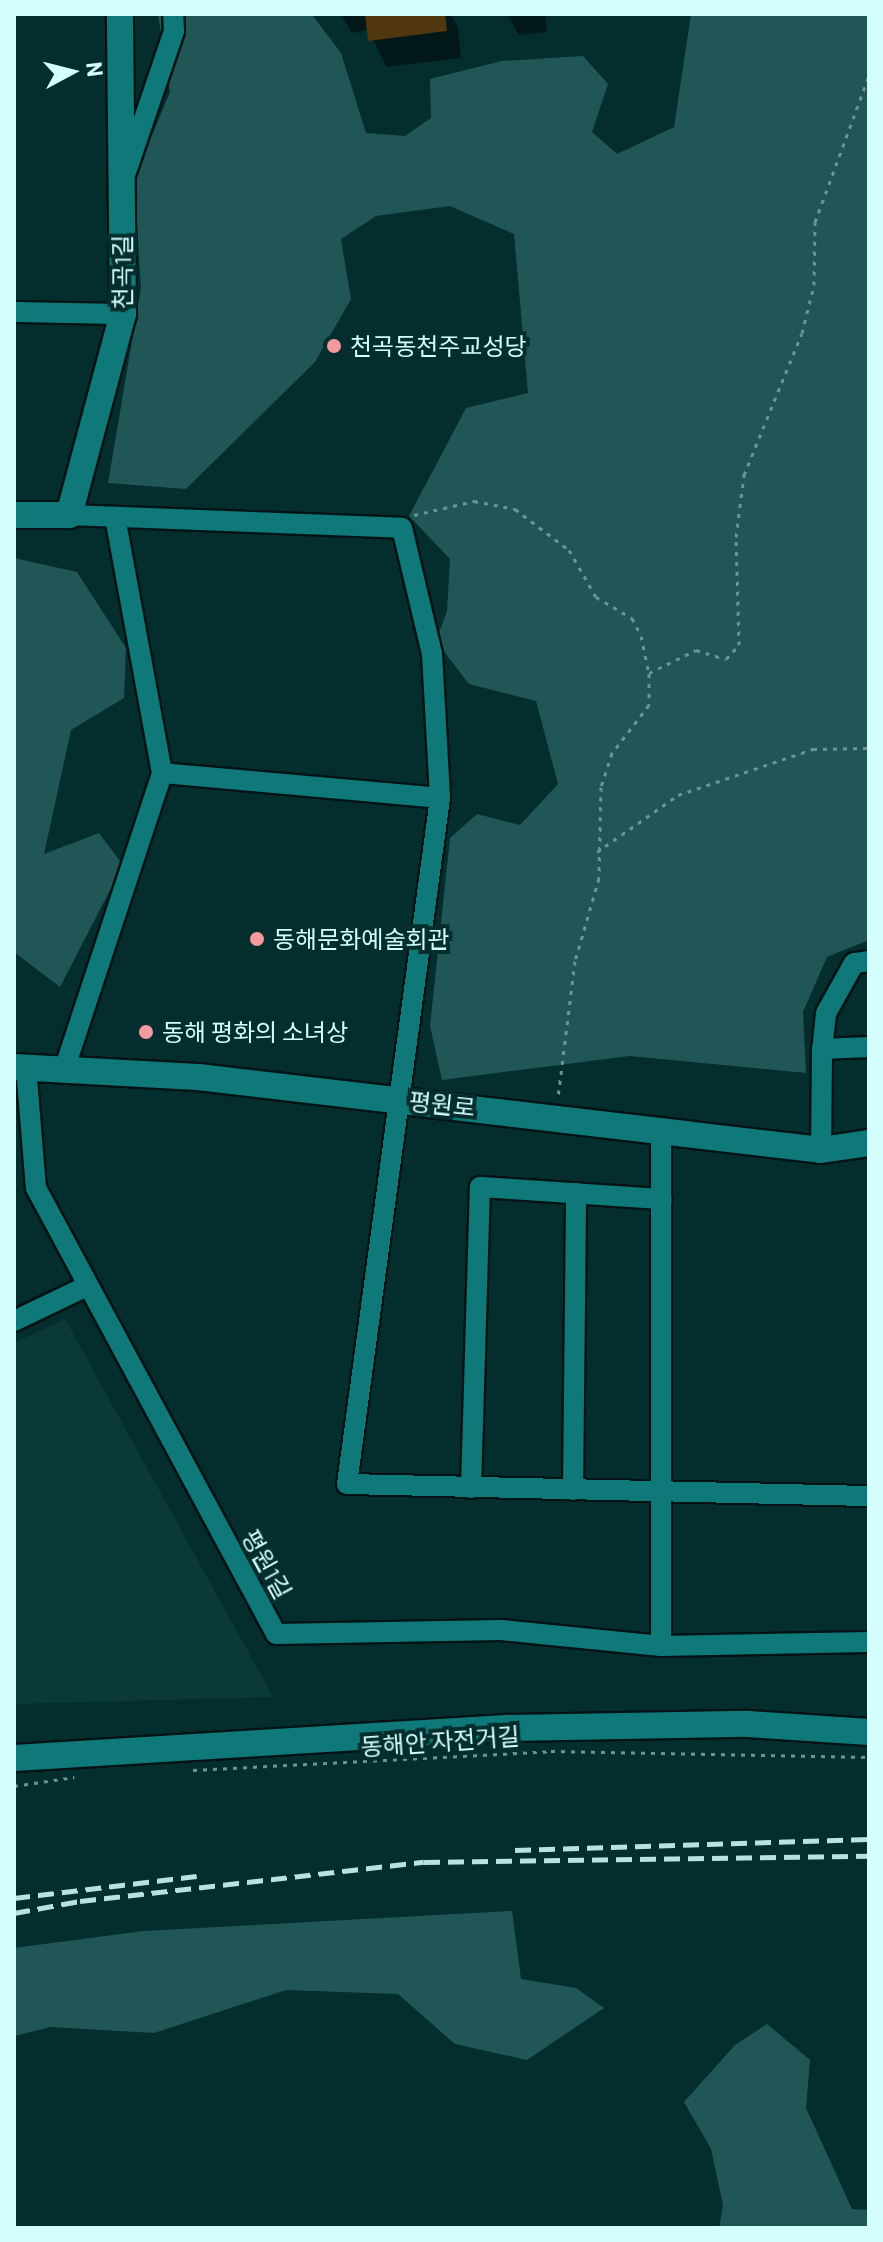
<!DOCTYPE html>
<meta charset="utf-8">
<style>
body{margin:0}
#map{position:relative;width:883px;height:2242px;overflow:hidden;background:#042d2e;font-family:Barlow,"Noto Sans KR",sans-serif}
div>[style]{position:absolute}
.built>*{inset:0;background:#0b3939}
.forest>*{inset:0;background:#205656}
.shadow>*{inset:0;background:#0007}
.building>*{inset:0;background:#50370f}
.path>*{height:3px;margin-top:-1.5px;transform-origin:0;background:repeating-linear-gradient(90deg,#6b9595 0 4px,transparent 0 10px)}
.roads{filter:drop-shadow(2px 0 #041313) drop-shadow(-2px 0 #041313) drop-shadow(0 2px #041313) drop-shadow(0 -2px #041313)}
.minor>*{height:20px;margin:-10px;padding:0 10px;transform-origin:10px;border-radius:10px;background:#0f797a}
.tertiary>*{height:26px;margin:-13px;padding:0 13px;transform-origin:13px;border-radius:13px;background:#0f797a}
.rail>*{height:5px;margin-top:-2.5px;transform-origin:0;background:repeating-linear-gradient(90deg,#b8e2e2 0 16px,transparent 0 24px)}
.dots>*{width:22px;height:22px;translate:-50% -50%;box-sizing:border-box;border:4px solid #042d2e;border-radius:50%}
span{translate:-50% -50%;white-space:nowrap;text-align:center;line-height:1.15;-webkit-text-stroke:8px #042d2e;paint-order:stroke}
.street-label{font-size:24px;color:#d4fefe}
.poi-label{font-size:24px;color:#d4fefe}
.left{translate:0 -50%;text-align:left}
.frame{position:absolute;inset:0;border:16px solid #d4fefe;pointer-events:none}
.north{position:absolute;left:32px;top:32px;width:80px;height:80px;-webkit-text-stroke:6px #042d2e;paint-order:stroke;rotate:83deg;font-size:22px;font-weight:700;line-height:32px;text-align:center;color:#d4fefe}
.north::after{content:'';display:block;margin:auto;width:28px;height:36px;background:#d4fefe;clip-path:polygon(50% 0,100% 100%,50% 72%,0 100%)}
</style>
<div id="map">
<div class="built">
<i style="clip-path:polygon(65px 1319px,273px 1697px,14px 1704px,14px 1343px)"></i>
</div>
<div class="forest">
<i style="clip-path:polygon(158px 14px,313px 16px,341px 53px,366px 133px,405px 136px,431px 118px,430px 79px,502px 61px,583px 56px,608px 84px,592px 132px,617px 154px,674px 127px,691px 14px,869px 14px,869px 940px,827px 957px,803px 1012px,806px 1073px,630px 1056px,442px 1080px,430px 1026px,450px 838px,477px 814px,520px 825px,558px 784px,536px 701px,469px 684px,436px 641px,447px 611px,450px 559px,409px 516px,466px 408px,528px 393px,514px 234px,450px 206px,376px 216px,341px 239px,351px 299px,315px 362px,186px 489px,108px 483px,141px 288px,134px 178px,170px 92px)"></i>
<i style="clip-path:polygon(14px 558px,77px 572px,126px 648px,124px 698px,71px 730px,44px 854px,99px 833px,123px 865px,60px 987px,14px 952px)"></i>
<i style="clip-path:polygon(512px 1911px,521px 1979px,576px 1988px,604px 2008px,527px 2060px,455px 2044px,398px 1994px,286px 1990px,154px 2033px,51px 2027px,14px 2036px,14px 1948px,143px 1931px)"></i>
<i style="clip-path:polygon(767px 2024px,810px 2060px,806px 2108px,852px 2209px,869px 2210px,869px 2228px,719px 2228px,723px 2205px,711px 2149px,684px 2102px,735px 2045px)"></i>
</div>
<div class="shadow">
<i style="clip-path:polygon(341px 14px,450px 14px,458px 27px,461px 58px,386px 67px,369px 30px,352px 33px)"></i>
<i style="clip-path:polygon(507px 14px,545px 14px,547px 32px,519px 35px)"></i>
</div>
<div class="building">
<i style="clip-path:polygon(365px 14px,445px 14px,447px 31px,368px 41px)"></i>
</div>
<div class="path">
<i style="left:414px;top:515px;width:62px;rotate:-13.1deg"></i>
<i style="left:474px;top:501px;width:42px;rotate:11deg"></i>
<i style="left:515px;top:509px;width:68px;rotate:37.2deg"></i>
<i style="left:569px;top:550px;width:54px;rotate:60.1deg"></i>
<i style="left:596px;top:597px;width:42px;rotate:30.3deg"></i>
<i style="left:632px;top:618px;width:20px;rotate:63deg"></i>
<i style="left:641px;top:636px;width:38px;rotate:78deg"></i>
<i style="left:649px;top:673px;width:32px;rotate:90deg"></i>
<i style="left:649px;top:705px;width:61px;rotate:127.6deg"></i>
<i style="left:612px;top:753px;width:36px;rotate:108deg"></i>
<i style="left:601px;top:787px;width:91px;rotate:91.3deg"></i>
<i style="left:599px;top:878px;width:86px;rotate:106.1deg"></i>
<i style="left:575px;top:961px;width:138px;rotate:97.1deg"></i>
<i style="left:649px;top:673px;width:52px;rotate:-26.1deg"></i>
<i style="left:696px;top:650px;width:31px;rotate:17deg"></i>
<i style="left:726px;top:659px;width:19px;rotate:-47deg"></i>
<i style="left:739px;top:645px;width:108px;rotate:-91.6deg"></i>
<i style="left:736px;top:537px;width:63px;rotate:-82.6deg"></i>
<i style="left:744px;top:475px;width:153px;rotate:-67.8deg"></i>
<i style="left:802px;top:333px;width:49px;rotate:-76deg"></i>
<i style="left:814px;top:285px;width:63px;rotate:-89.1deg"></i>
<i style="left:815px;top:222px;width:157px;rotate:-69.8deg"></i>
<i style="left:597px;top:852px;width:99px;rotate:-35.1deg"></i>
<i style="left:678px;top:795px;width:143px;rotate:-18.8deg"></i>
<i style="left:813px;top:749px;width:56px;rotate:-1deg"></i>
<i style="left:193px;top:1770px;width:359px;rotate:-3deg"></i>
<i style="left:551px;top:1751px;width:318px;rotate:1.1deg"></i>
<i style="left:14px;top:1786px;width:61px;rotate:-8.5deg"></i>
</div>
<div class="roads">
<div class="minor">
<i style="left:126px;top:172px;width:149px;rotate:-71.2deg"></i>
<i style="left:174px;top:31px;width:17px;rotate:-93deg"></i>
<i style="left:14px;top:312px;width:109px;rotate:1.1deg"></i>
<i style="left:69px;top:515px;width:333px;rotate:2.2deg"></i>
<i style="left:402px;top:528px;width:130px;rotate:76.6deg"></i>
<i style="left:432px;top:654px;width:144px;rotate:86.8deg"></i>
<i style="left:440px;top:798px;width:692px;rotate:97.72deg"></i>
<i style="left:347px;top:1484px;width:522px;rotate:1.32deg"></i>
<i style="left:162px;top:773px;width:279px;rotate:5.1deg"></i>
<i style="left:869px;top:961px;width:15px;rotate:172deg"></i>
<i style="left:854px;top:963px;width:57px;rotate:119.2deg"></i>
<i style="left:826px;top:1013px;width:36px;rotate:96deg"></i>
<i style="left:822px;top:1049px;width:47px;rotate:-2.4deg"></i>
<i style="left:26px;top:1067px;width:121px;rotate:85.3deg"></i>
<i style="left:36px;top:1188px;width:506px;rotate:61.71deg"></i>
<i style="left:276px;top:1634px;width:225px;rotate:-1deg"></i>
<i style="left:501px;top:1630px;width:161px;rotate:5.7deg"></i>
<i style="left:661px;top:1646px;width:208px;rotate:-1.1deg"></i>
<i style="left:65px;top:1067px;width:310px;rotate:-71.7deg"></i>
<i style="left:162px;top:773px;width:260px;rotate:-100.4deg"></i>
<i style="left:821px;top:1150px;width:101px;rotate:-89.4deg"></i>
<i style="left:14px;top:1321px;width:81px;rotate:-25.6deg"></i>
<i style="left:471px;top:1488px;width:301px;rotate:-88.3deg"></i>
<i style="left:480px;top:1187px;width:182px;rotate:3.8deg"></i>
<i style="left:573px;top:1490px;width:297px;rotate:-89.4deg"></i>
<i style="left:661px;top:1646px;width:517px;rotate:-90deg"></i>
</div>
<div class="tertiary">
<i style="left:14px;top:515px;width:55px"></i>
<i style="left:69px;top:515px;width:208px;rotate:-75deg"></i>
<i style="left:123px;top:314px;width:300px;rotate:-90.6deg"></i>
<i style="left:14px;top:1067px;width:184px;rotate:3.1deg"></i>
<i style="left:198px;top:1077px;width:627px;rotate:6.68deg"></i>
<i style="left:821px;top:1150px;width:49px;rotate:-8.3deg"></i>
<i style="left:14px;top:1758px;width:497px;rotate:-3.5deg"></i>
<i style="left:510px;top:1728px;width:238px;rotate:-1deg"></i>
<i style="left:748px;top:1724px;width:121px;rotate:3.8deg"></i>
</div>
</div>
<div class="rail">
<i style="left:515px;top:1850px;width:354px;rotate:-1.8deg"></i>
<i style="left:14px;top:1898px;width:184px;rotate:-6.9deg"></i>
<i style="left:14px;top:1913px;width:67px;rotate:-10.3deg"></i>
<i style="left:80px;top:1901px;width:346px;rotate:-6.5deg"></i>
<i style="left:424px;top:1862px;width:445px;rotate:-0.8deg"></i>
</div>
<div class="dots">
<i style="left:334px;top:346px;background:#f49aa0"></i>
<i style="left:257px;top:939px;background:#f49aa0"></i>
<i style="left:146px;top:1032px;background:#f49aa0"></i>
</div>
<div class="street-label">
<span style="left:122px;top:272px;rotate:-90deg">천곡1길</span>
<span style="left:442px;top:1104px;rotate:6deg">평원로</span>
<span style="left:267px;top:1564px;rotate:61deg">평원1길</span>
<span style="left:440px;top:1741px;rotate:-4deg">동해안 자전거길</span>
</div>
<div class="poi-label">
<span class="left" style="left:350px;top:346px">천곡동천주교성당</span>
<span class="left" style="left:273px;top:939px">동해문화예술회관</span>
<span class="left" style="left:162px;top:1032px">동해 평화의 소녀상</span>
</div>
<div class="frame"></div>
<div class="north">N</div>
</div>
